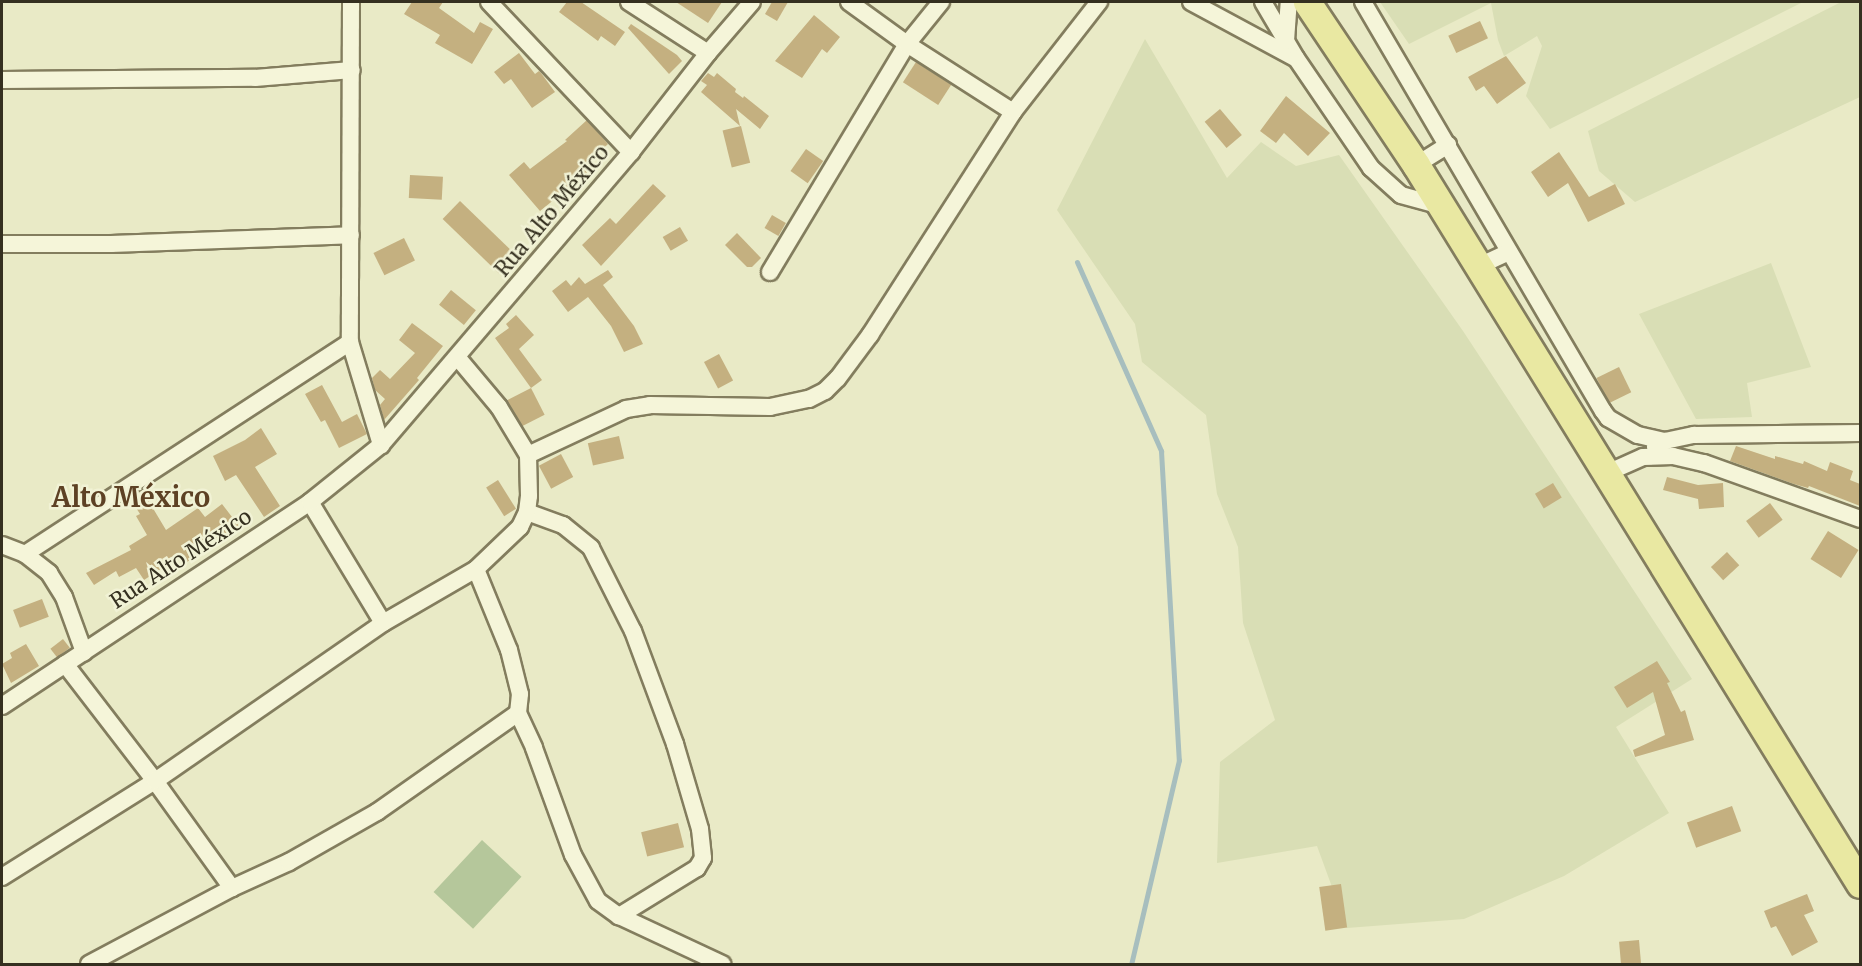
<!DOCTYPE html>
<meta charset="utf-8">
<style>
body{margin:0}
#map{position:relative;width:1862px;height:966px;overflow:hidden;background:#e9eac6;font-family:Merriweather,serif}
div>[style]{position:absolute}
.farmland>*{inset:0;background:#d9deb5}
.green>*{inset:0;background:#b5c79b;transform-origin:0 0}
.stream>*{height:5px;margin:-2.5px;padding:0 2.5px;transform-origin:2.5px;border-radius:2.5px;background:#a7bebe}
.building>*{inset:0;background:#c4b080;transform-origin:0 0}
.roads{filter:drop-shadow(2px 0 #837d5e) drop-shadow(-2px 0 #837d5e) drop-shadow(0 2px #837d5e) drop-shadow(0 -2px #837d5e)}
.minor>*{height:16px;margin:-8px;padding:0 8px;transform-origin:8px;border-radius:8px;background:#f5f5d9}
.primary>*{height:27px;margin:-13.5px;padding:0 13.5px;transform-origin:13.5px;border-radius:13.5px;background:#e9e8a2}
span{translate:-50% -50%;white-space:nowrap;text-align:center;line-height:1.15;-webkit-text-stroke:5px #f1f2d5;paint-order:stroke}
.street-label{font-size:21px;color:#353020}
.district-label{font-size:27px;color:#5d4124;font-weight:700}
.frame{position:absolute;inset:0;border:3px solid #353020;pointer-events:none}
</style>
<div id="map">
<div class="farmland">
<i style="clip-path:polygon(1380px 2px,1803px 2px,1550px 129px,1526px 96px,1542px 46px,1537px 36px,1504px 56px,1498px 40px,1491px 3px,1409px 44px)"></i>
<i style="clip-path:polygon(1841px 2px,1860px 2px,1860px 97px,1635px 202px,1599px 171px,1588px 131px)"></i>
<i style="clip-path:polygon(1145px 39px,1227px 178px,1261px 142px,1296px 166px,1339px 155px,1463px 331px,1692px 679px,1616px 727px,1669px 813px,1564px 876px,1464px 919px,1347px 928px,1317px 846px,1217px 863px,1220px 762px,1275px 720px,1243px 623px,1238px 547px,1217px 494px,1206px 415px,1142px 362px,1135px 324px,1057px 210px)"></i>
<i style="clip-path:polygon(1771px 263px,1811px 367px,1747px 383px,1752px 417px,1696px 419px,1639px 314px)"></i>
</div>
<div class="green">
<i style="left:482px;top:840px;width:54px;height:71px;rotate:43deg"></i>
</div>
<div class="stream">
<i style="left:1077px;top:262px;width:207px;rotate:66deg"></i>
<i style="left:1161px;top:451px;width:310px;rotate:86.7deg"></i>
<i style="left:1179px;top:760px;width:210px;rotate:103.2deg"></i>
</div>
<div class="building">
<i style="clip-path:polygon(412px 2px,443px 2px,439px 8px,474px 33px,480px 22px,493px 29px,472px 64px,435px 43px,440px 35px,404px 14px)"></i>
<i style="clip-path:polygon(567px 2px,581px 2px,625px 32px,615px 46px,601px 36px,598px 41px,559px 12px)"></i>
<i style="clip-path:polygon(676px 2px,722px 2px,708px 23px)"></i>
<i style="clip-path:polygon(772px 2px,788px 2px,777px 21px,765px 14px)"></i>
<i style="clip-path:polygon(814px 15px,840px 37px,827px 53px,822px 49px,802px 78px,775px 61px)"></i>
<i style="left:1480px;top:21px;width:19px;height:35px;rotate:65deg"></i>
<i style="clip-path:polygon(631px 24px,677px 55px,682px 61px,669px 74px,628px 28px)"></i>
<i style="clip-path:polygon(519px 53px,535px 74px,539px 71px,541px 73px,555px 92px,532px 108px,511px 79px,504px 84px,494px 72px)"></i>
<i style="clip-path:polygon(1506px 56px,1526px 83px,1497px 104px,1484px 86px,1476px 91px,1468px 77px)"></i>
<i style="left:916px;top:62px;width:42px;height:24px;rotate:33deg"></i>
<i style="clip-path:polygon(708px 73px,714px 77px,717px 73px,736px 89px,735px 92px,743px 98px,744px 96px,769px 116px,760px 129px,736px 109px,740px 126px,701px 92px,707px 85px,701px 81px)"></i>
<i style="clip-path:polygon(1286px 96px,1330px 133px,1308px 156px,1284px 133px,1276px 143px,1260px 131px)"></i>
<i style="left:1220px;top:109px;width:34px;height:20px;rotate:50deg"></i>
<i style="clip-path:polygon(587px 120px,608px 144px,583px 167px,587px 173px,540px 211px,509px 175px,524px 162px,530px 169px,567px 141px,565px 140px)"></i>
<i style="left:741px;top:126px;width:38px;height:19px;rotate:76deg"></i>
<i style="left:806px;top:149px;width:21px;height:27px;rotate:35deg"></i>
<i style="clip-path:polygon(1559px 152px,1589px 197px,1615px 184px,1625px 204px,1588px 222px,1568px 183px,1548px 197px,1531px 172px)"></i>
<i style="left:410px;top:175px;width:33px;height:23px;rotate:3deg"></i>
<i style="clip-path:polygon(653px 184px,666px 196px,601px 266px,582px 245px,610px 218px,616px 224px)"></i>
<i style="left:460px;top:201px;width:78px;height:25px;rotate:44deg"></i>
<i style="left:772px;top:215px;width:16px;height:15px;rotate:30deg"></i>
<i style="left:680px;top:227px;width:16px;height:20px;rotate:60deg"></i>
<i style="clip-path:polygon(737px 233px,761px 258px,752px 267px,747px 267px,725px 245px)"></i>
<i style="left:404px;top:238px;width:25px;height:34px;rotate:64deg"></i>
<i style="clip-path:polygon(608px 270px,613px 277px,603px 285px,634px 326px,643px 344px,624px 352px,611px 326px,588px 297px,568px 312px,552px 291px,566px 280px,571px 286px,579px 277px,585px 284px)"></i>
<i style="left:451px;top:290px;width:32px;height:19px;rotate:39deg"></i>
<i style="clip-path:polygon(516px 315px,534px 335px,519px 349px,542px 380px,531px 388px,495px 338px,509px 328px,506px 324px)"></i>
<i style="clip-path:polygon(412px 323px,443px 346px,417px 378px,419px 380px,384px 420px,380px 405px,385px 399px,375px 390px,372px 378px,380px 370px,390px 379px,415px 353px,399px 340px)"></i>
<i style="left:719px;top:354px;width:30px;height:17px;rotate:62deg"></i>
<i style="left:1619px;top:367px;width:28px;height:25px;rotate:64deg"></i>
<i style="clip-path:polygon(322px 385px,342px 422px,357px 414px,367px 434px,339px 448px,325px 420px,321px 422px,305px 394px)"></i>
<i style="left:531px;top:388px;width:30px;height:27px;rotate:63deg"></i>
<i style="clip-path:polygon(261px 428px,277px 454px,255px 467px,280px 506px,264px 517px,236px 475px,225px 481px,213px 456px,245px 440px)"></i>
<i style="left:619px;top:436px;width:23px;height:32px;rotate:77deg"></i>
<i style="clip-path:polygon(1736px 446px,1775px 459px,1775px 456px,1803px 464px,1804px 461px,1827px 471px,1830px 462px,1853px 471px,1850px 480px,1860px 484px,1860px 506px,1809px 486px,1808px 488px,1794px 484px,1730px 461px)"></i>
<i style="left:561px;top:454px;width:26px;height:25px;rotate:62deg"></i>
<i style="clip-path:polygon(1667px 477px,1698px 485px,1723px 483px,1724px 507px,1699px 509px,1698px 499px,1663px 490px)"></i>
<i style="left:498px;top:480px;width:34px;height:14px;rotate:58deg"></i>
<i style="left:1553px;top:483px;width:17px;height:21px;rotate:59deg"></i>
<i style="clip-path:polygon(145px 495px,166px 530px,198px 508px,205px 517px,222px 504px,239px 526px,201px 548px,203px 551px,187px 562px,182px 555px,144px 580px,136px 568px,119px 577px,116px 571px,94px 585px,86px 573px,131px 550px,129px 546px,147px 535px,136px 516px,140px 514px,133px 503px)"></i>
<i style="left:1770px;top:503px;width:21px;height:30px;rotate:53deg"></i>
<i style="left:1828px;top:531px;width:36px;height:33px;rotate:32deg"></i>
<i style="left:1727px;top:552px;width:18px;height:22px;rotate:47deg"></i>
<i style="left:42px;top:599px;width:19px;height:31px;rotate:69deg"></i>
<i style="left:63px;top:639px;width:11px;height:16px;rotate:52deg"></i>
<i style="clip-path:polygon(26px 644px,39px 666px,11px 683px,2px 664px,12px 658px,10px 653px)"></i>
<i style="clip-path:polygon(1657px 661px,1670px 682px,1667px 683px,1681px 712px,1685px 710px,1694px 740px,1635px 757px,1633px 750px,1665px 735px,1653px 692px,1627px 708px,1614px 687px)"></i>
<i style="left:1732px;top:806px;width:27px;height:48px;rotate:70deg"></i>
<i style="left:678px;top:823px;width:25px;height:38px;rotate:76deg"></i>
<i style="left:1341px;top:884px;width:44px;height:22px;rotate:82deg"></i>
<i style="clip-path:polygon(1807px 894px,1814px 911px,1804px 915px,1818px 942px,1792px 956px,1776px 926px,1771px 928px,1764px 911px)"></i>
<i style="left:1639px;top:940px;width:24px;height:20px;rotate:85deg"></i>
</div>
<div class="roads">
<div class="minor">
<i style="left:351px;top:2px;width:340px;rotate:90.2deg"></i>
<i style="left:350px;top:342px;width:108px;rotate:73.2deg"></i>
<i style="left:489px;top:2px;width:207px;rotate:46.6deg"></i>
<i style="left:629px;top:2px;width:94px;rotate:32.8deg"></i>
<i style="left:849px;top:2px;width:72px;rotate:35.9deg"></i>
<i style="left:907px;top:44px;width:126px;rotate:32.7deg"></i>
<i style="left:1191px;top:2px;width:118px;rotate:28.3deg"></i>
<i style="left:1263px;top:2px;width:65px;rotate:59.5deg"></i>
<i style="left:1296px;top:58px;width:133px;rotate:55.7deg"></i>
<i style="left:1371px;top:168px;width:40px;rotate:42deg"></i>
<i style="left:1401px;top:195px;width:41px;rotate:15.4deg"></i>
<i style="left:1363px;top:2px;width:474px;rotate:59.6deg"></i>
<i style="left:1603px;top:411px;width:9px;rotate:54deg"></i>
<i style="left:1608px;top:418px;width:34px;rotate:30deg"></i>
<i style="left:1638px;top:435px;width:28px;rotate:13deg"></i>
<i style="left:1286px;top:41px;width:39px;rotate:-86deg"></i>
<i style="left:2px;top:80px;width:253px;rotate:-0.5deg"></i>
<i style="left:255px;top:78px;width:97px;rotate:-4.7deg"></i>
<i style="left:1416px;top:165px;width:38px;rotate:-32deg"></i>
<i style="left:2px;top:244px;width:109px"></i>
<i style="left:111px;top:244px;width:240px;rotate:-2.1deg"></i>
<i style="left:1479px;top:266px;width:33px;rotate:-25deg"></i>
<i style="left:770px;top:272px;width:266px;rotate:-59deg"></i>
<i style="left:907px;top:44px;width:54px;rotate:-51deg"></i>
<i style="left:1655px;top:447px;width:12px;rotate:-31deg"></i>
<i style="left:1665px;top:441px;width:30px;rotate:-12deg"></i>
<i style="left:1694px;top:435px;width:166px;rotate:-0.7deg"></i>
<i style="left:528px;top:455px;width:108px;rotate:-25.1deg"></i>
<i style="left:626px;top:409px;width:24px;rotate:-9deg"></i>
<i style="left:650px;top:405px;width:120px;rotate:1deg"></i>
<i style="left:770px;top:407px;width:40px;rotate:-12deg"></i>
<i style="left:809px;top:399px;width:18px;rotate:-27deg"></i>
<i style="left:825px;top:391px;width:18px;rotate:-45deg"></i>
<i style="left:838px;top:378px;width:54px;rotate:-53.3deg"></i>
<i style="left:870px;top:335px;width:265px;rotate:-57.3deg"></i>
<i style="left:1013px;top:112px;width:140px;rotate:-52deg"></i>
<i style="left:1607px;top:473px;width:39px;rotate:-24deg"></i>
<i style="left:1643px;top:457px;width:30px;rotate:-2deg"></i>
<i style="left:1673px;top:456px;width:32px;rotate:13deg"></i>
<i style="left:1704px;top:463px;width:166px;rotate:19.7deg"></i>
<i style="left:310px;top:502px;width:141px;rotate:58.9deg"></i>
<i style="left:527px;top:512px;width:38px;rotate:20deg"></i>
<i style="left:563px;top:525px;width:36px;rotate:39deg"></i>
<i style="left:591px;top:548px;width:93px;rotate:63.2deg"></i>
<i style="left:633px;top:631px;width:121px;rotate:69.6deg"></i>
<i style="left:675px;top:744px;width:89px;rotate:73.6deg"></i>
<i style="left:700px;top:829px;width:29px;rotate:84deg"></i>
<i style="left:703px;top:858px;width:12px;rotate:121deg"></i>
<i style="left:697px;top:868px;width:92px;rotate:148.4deg"></i>
<i style="left:2px;top:545px;width:25px;rotate:21deg"></i>
<i style="left:25px;top:554px;width:31px;rotate:38deg"></i>
<i style="left:49px;top:573px;width:28px;rotate:58deg"></i>
<i style="left:64px;top:597px;width:59px;rotate:70deg"></i>
<i style="left:25px;top:554px;width:388px;rotate:-33.1deg"></i>
<i style="left:65px;top:664px;width:148px;rotate:52.4deg"></i>
<i style="left:155px;top:781px;width:132px;rotate:54.3deg"></i>
<i style="left:2px;top:706px;width:369px;rotate:-33.5deg"></i>
<i style="left:310px;top:502px;width:91px;rotate:-38.8deg"></i>
<i style="left:381px;top:445px;width:385px;rotate:-49.5deg"></i>
<i style="left:631px;top:152px;width:125px;rotate:-52.1deg"></i>
<i style="left:708px;top:53px;width:67px;rotate:-49.2deg"></i>
<i style="left:518px;top:713px;width:38px;rotate:65deg"></i>
<i style="left:534px;top:748px;width:114px;rotate:70deg"></i>
<i style="left:573px;top:855px;width:52px;rotate:61.5deg"></i>
<i style="left:598px;top:901px;width:26px;rotate:36deg"></i>
<i style="left:619px;top:916px;width:114px;rotate:25deg"></i>
<i style="left:2px;top:877px;width:181px;rotate:-32.1deg"></i>
<i style="left:155px;top:781px;width:277px;rotate:-34.7deg"></i>
<i style="left:383px;top:623px;width:108px;rotate:-30.1deg"></i>
<i style="left:476px;top:569px;width:61px;rotate:-43.7deg"></i>
<i style="left:520px;top:527px;width:17px;rotate:-65deg"></i>
<i style="left:527px;top:512px;width:16px;rotate:-83deg"></i>
<i style="left:529px;top:496px;width:41px;rotate:-91.4deg"></i>
<i style="left:528px;top:455px;width:56px;rotate:-121.1deg"></i>
<i style="left:499px;top:407px;width:65px;rotate:-130deg"></i>
<i style="left:89px;top:964px;width:162px;rotate:-28deg"></i>
<i style="left:232px;top:888px;width:63px;rotate:-24.5deg"></i>
<i style="left:289px;top:862px;width:101px;rotate:-29.6deg"></i>
<i style="left:377px;top:812px;width:172px;rotate:-35.1deg"></i>
<i style="left:518px;top:713px;width:19px;rotate:-84deg"></i>
<i style="left:520px;top:694px;width:45px;rotate:-104deg"></i>
<i style="left:509px;top:650px;width:87px;rotate:-112.2deg"></i>
</div>
<div class="primary">
<i style="left:1307px;top:2px;width:196px;rotate:56.2deg"></i>
<i style="left:1416px;top:165px;width:845px;rotate:58.3deg"></i>
</div>
</div>
<div class="street-label">
<span style="left:552px;top:211px;rotate:-50deg">Rua Alto México</span>
<span style="left:181px;top:559px;rotate:-33deg">Rua Alto México</span>
</div>
<div class="district-label">
<span style="left:131px;top:498px">Alto México</span>
</div>
<div class="frame"></div>
</div>
